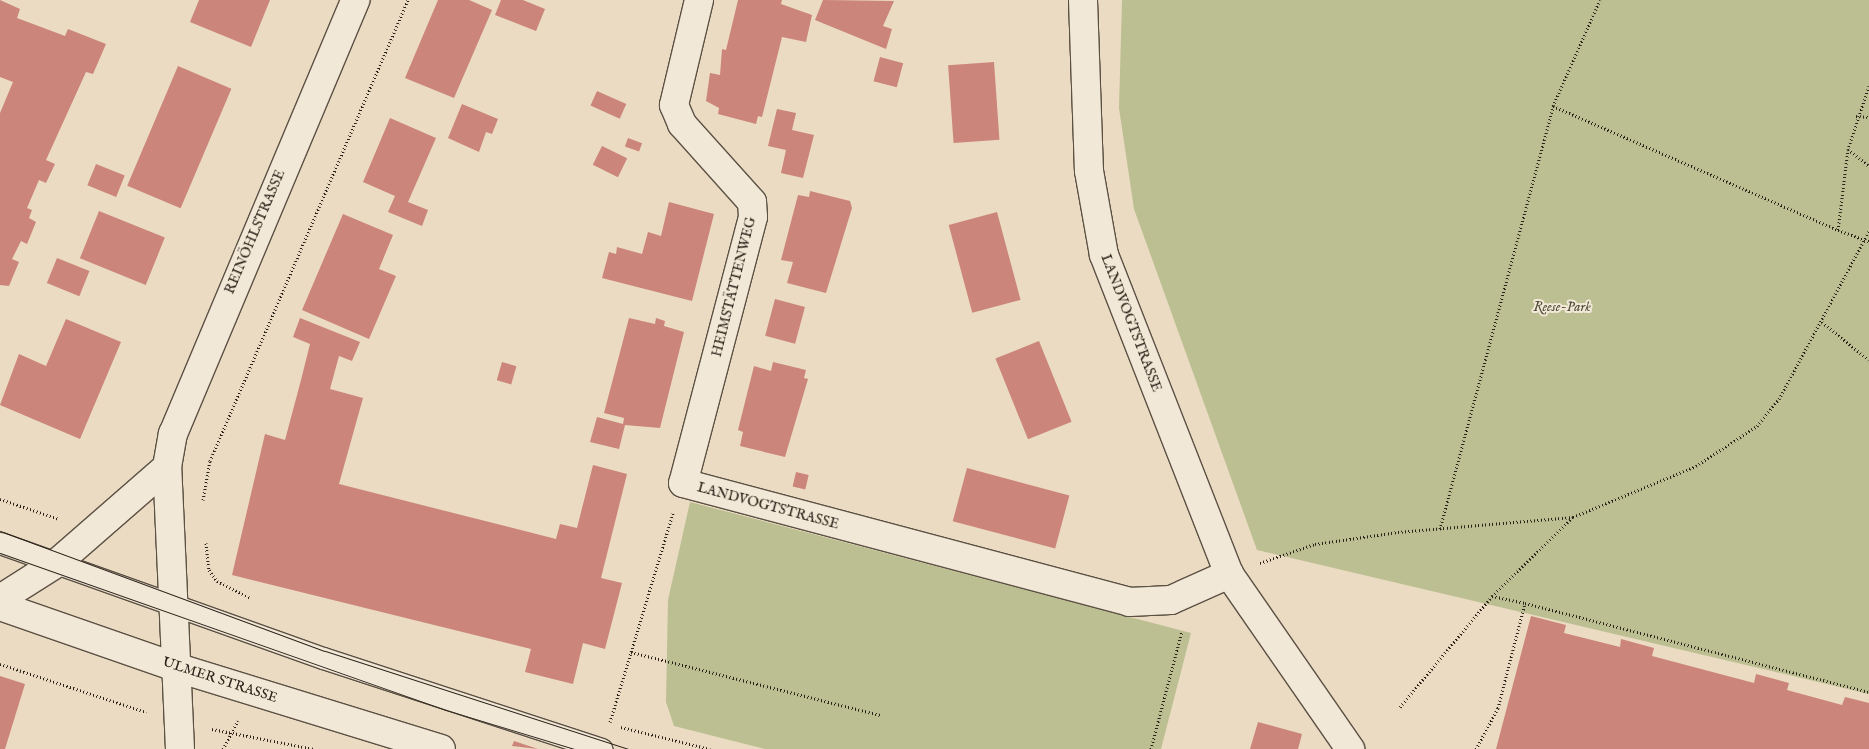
<!DOCTYPE html>
<meta charset="utf-8">
<style>
body{margin:0}
#map{position:relative;width:1869px;height:749px;overflow:hidden;background:#ebdbc2;font-family:"IM FELL English",serif}
div>[style]{position:absolute}
.green>*{inset:0;background:#bbbf91}
.building>*{inset:0;background:#cb857a;transform-origin:0 0}
.path>*{height:3px;margin-top:-1.5px;transform-origin:0;background:repeating-linear-gradient(90deg,#2c231a 0 1px,transparent 0 3.5px)}
.roads{filter:drop-shadow(1px 0 #5c5144) drop-shadow(-1px 0 #5c5144) drop-shadow(0 1px #5c5144) drop-shadow(0 -1px #5c5144)}
.service>*{height:21px;margin:-10.5px;padding:0 10.5px;transform-origin:10.5px;border-radius:10.5px;background:#f2e8d7}
.minor>*{height:28px;margin:-14px;padding:0 14px;transform-origin:14px;border-radius:14px;background:#f2e8d7}
.tertiary>*{height:28px;margin:-14px;padding:0 14px;transform-origin:14px;border-radius:14px;background:#f2e8d7}
.tram>*{height:1px;margin:-0.5px;padding:0 0.5px;transform-origin:0.5px;border-radius:0.5px;background:#2c231a}
span{translate:-50% -50%;white-space:nowrap;text-align:center;line-height:1.15;-webkit-text-stroke:4px #f2e8d7;paint-order:stroke}
.street-label{font-size:14px;color:#2c231a}
.park-label{font-size:14px;color:#504a38;font-style:italic}
</style>
<div id="map">
<div class="green">
<i style="clip-path:polygon(1122px 0,1869px 0,1869px 694px,1257px 550px,1134px 209px,1119px 108px)"></i>
<i style="clip-path:polygon(690px 502px,1191px 633px,1161px 749px,765px 749px,674px 726px,666px 702px,668px 600px)"></i>
</div>
<div class="building">
<i style="clip-path:polygon(0 0,20px 9px,17px 18px,65px 36px,68px 29px,106px 44px,93px 74px,86px 72px,46px 160px,55px 164px,46px 183px,39px 180px,27px 208px,32px 210px,29px 218px,36px 222px,27px 244px,21px 241px,12px 259px,19px 262px,9px 286px,0 285px,0 113px,13px 82px,0 77px)"></i>
<i style="clip-path:polygon(199px 0,270px 0,251px 47px,190px 22px)"></i>
<i style="clip-path:polygon(438px 0,469px 0,492px 10px,454px 98px,405px 78px)"></i>
<i style="clip-path:polygon(501px 0,523px 0,545px 9px,536px 31px,495px 15px)"></i>
<i style="clip-path:polygon(738px 0,782px 0,781px 4px,812px 15px,806px 42px,782px 37px,762px 117px,758px 116px,756px 124px,718px 114px,719px 108px,706px 101px,710px 73px,720px 75px,722px 49px,726px 50px)"></i>
<i style="clip-path:polygon(823px 0,894px 1px,883px 26px,892px 29px,886px 49px,815px 20px)"></i>
<i style="left:880px;top:57px;width:24px;height:25px;rotate:15deg"></i>
<i style="left:994px;top:62px;width:78px;height:46px;rotate:86deg"></i>
<i style="left:178px;top:66px;width:58px;height:130px;rotate:23deg"></i>
<i style="left:597px;top:91px;width:32px;height:16px;rotate:24deg"></i>
<i style="clip-path:polygon(462px 104px,498px 119px,492px 134px,486px 132px,479px 152px,448px 138px)"></i>
<i style="clip-path:polygon(777px 109px,796px 113px,792px 130px,814px 135px,803px 178px,781px 173px,786px 150px,768px 146px)"></i>
<i style="clip-path:polygon(390px 118px,436px 138px,408px 202px,428px 210px,422px 226px,388px 212px,395px 196px,363px 182px)"></i>
<i style="left:628px;top:138px;width:15px;height:9px;rotate:20deg"></i>
<i style="left:602px;top:146px;width:28px;height:21px;rotate:26deg"></i>
<i style="left:96px;top:164px;width:31px;height:23px;rotate:22deg"></i>
<i style="clip-path:polygon(810px 191px,850px 201px,852px 208px,826px 293px,787px 283px,793px 262px,781px 260px,798px 195px,809px 197px)"></i>
<i style="clip-path:polygon(669px 202px,714px 214px,692px 301px,602px 278px,609px 252px,616px 254px,617px 247px,642px 254px,648px 232px,661px 236px)"></i>
<i style="left:99px;top:211px;width:71px;height:51px;rotate:22deg"></i>
<i style="left:997px;top:212px;width:91px;height:50px;rotate:75deg"></i>
<i style="clip-path:polygon(343px 214px,393px 235px,379px 269px,396px 276px,369px 339px,302px 310px)"></i>
<i style="left:57px;top:258px;width:35px;height:27px;rotate:22deg"></i>
<i style="left:775px;top:299px;width:31px;height:38px;rotate:15deg"></i>
<i style="clip-path:polygon(300px 318px,360px 342px,352px 361px,339px 356px,330px 389px,363px 398px,339px 484px,556px 539px,560px 524px,577px 528px,593px 465px,627px 474px,601px 578px,622px 583px,605px 649px,583px 643px,573px 684px,525px 672px,531px 649px,232px 575px,265px 434px,285px 440px,301px 380px,310px 344px,293px 337px)"></i>
<i style="clip-path:polygon(629px 318px,655px 324px,656px 318px,665px 321px,664px 326px,684px 332px,660px 428px,625px 425px,619px 449px,590px 442px,597px 417px,623px 424px,624px 418px,604px 413px)"></i>
<i style="clip-path:polygon(66px 319px,121px 342px,80px 439px,0 405px,19px 354px,46px 366px)"></i>
<i style="left:1039px;top:341px;width:87px;height:47px;rotate:68deg"></i>
<i style="left:502px;top:362px;width:15px;height:19px;rotate:16deg"></i>
<i style="clip-path:polygon(773px 362px,806px 370px,804px 378px,808px 379px,785px 457px,740px 446px,743px 432px,738px 430px,754px 366px,771px 371px)"></i>
<i style="left:967px;top:468px;width:106px;height:55px;rotate:15deg"></i>
<i style="left:796px;top:472px;width:13px;height:15px;rotate:13deg"></i>
<i style="clip-path:polygon(1531px 616px,1566px 625px,1564px 633px,1620px 647px,1621px 639px,1654px 648px,1652px 656px,1754px 683px,1756px 674px,1789px 683px,1787px 690px,1842px 705px,1845px 697px,1869px 703px,1869px 749px,1496px 749px)"></i>
<i style="clip-path:polygon(0 676px,25px 684px,5px 749px,0 749px)"></i>
<i style="clip-path:polygon(1258px 722px,1302px 734px,1298px 749px,1250px 749px)"></i>
<i style="clip-path:polygon(514px 741px,538px 749px,512px 746px)"></i>
</div>
<div class="path">
<i style="left:1869px;top:86px;width:66px;rotate:108.4deg"></i>
<i style="left:1848px;top:149px;width:82px;rotate:97deg"></i>
<i style="left:1838px;top:230px;width:33px;rotate:20deg"></i>
<i style="left:1553px;top:106px;width:311px;rotate:23.5deg"></i>
<i style="left:1856px;top:116px;width:13px;rotate:4deg"></i>
<i style="left:1848px;top:149px;width:27px;rotate:39deg"></i>
<i style="left:1822px;top:322px;width:60px;rotate:39deg"></i>
<i style="left:0;top:499px;width:62px;rotate:18.7deg"></i>
<i style="left:203px;top:500px;width:40px;rotate:-80deg"></i>
<i style="left:210px;top:461px;width:502px;rotate:-66.76deg"></i>
<i style="left:1440px;top:529px;width:438px;rotate:-75deg"></i>
<i style="left:1553px;top:106px;width:116px;rotate:-66.1deg"></i>
<i style="left:206px;top:543px;width:27px;rotate:84deg"></i>
<i style="left:1260px;top:563px;width:58px;rotate:-19.1deg"></i>
<i style="left:1315px;top:544px;width:84px;rotate:-8.2deg"></i>
<i style="left:1398px;top:532px;width:176px;rotate:-4.9deg"></i>
<i style="left:1573px;top:517px;width:133px;rotate:-22.5deg"></i>
<i style="left:1696px;top:466px;width:73px;rotate:-33.3deg"></i>
<i style="left:1757px;top:426px;width:35px;rotate:-51deg"></i>
<i style="left:1779px;top:399px;width:191px;rotate:-61.8deg"></i>
<i style="left:209px;top:570px;width:14px;rotate:54deg"></i>
<i style="left:217px;top:581px;width:38px;rotate:27deg"></i>
<i style="left:1492px;top:596px;width:112px;rotate:-44.3deg"></i>
<i style="left:631px;top:652px;width:257px;rotate:14.2deg"></i>
<i style="left:0;top:664px;width:154px;rotate:18.2deg"></i>
<i style="left:1400px;top:707px;width:144px;rotate:-50.3deg"></i>
<i style="left:1492px;top:596px;width:34px;rotate:12deg"></i>
<i style="left:610px;top:722px;width:218px;rotate:-73.2deg"></i>
<i style="left:621px;top:727px;width:92px;rotate:13.9deg"></i>
<i style="left:212px;top:729px;width:104px;rotate:11.1deg"></i>
<i style="left:223px;top:749px;width:32px;rotate:-62deg"></i>
<i style="left:1151px;top:749px;width:122px;rotate:-75.3deg"></i>
<i style="left:1476px;top:749px;width:47px;rotate:-61.8deg"></i>
<i style="left:1498px;top:708px;width:108px;rotate:-75.6deg"></i>
<i style="left:1525px;top:603px;width:355px;rotate:14.5deg"></i>
</div>
<div class="roads">
<div class="service">
<i style="left:0;top:543px;width:343px;rotate:19.6deg"></i>
<i style="left:323px;top:658px;width:293px;rotate:18.1deg"></i>
</div>
<div class="minor">
<i style="left:699px;top:0;width:108px;rotate:103.4deg"></i>
<i style="left:674px;top:105px;width:21px;rotate:67deg"></i>
<i style="left:682px;top:124px;width:105px;rotate:48.1deg"></i>
<i style="left:752px;top:202px;width:15px;rotate:86deg"></i>
<i style="left:753px;top:217px;width:275px;rotate:104.7deg"></i>
<i style="left:683px;top:483px;width:462px;rotate:14.9deg"></i>
<i style="left:1129px;top:602px;width:42px;rotate:-2.7deg"></i>
<i style="left:1171px;top:600px;width:64px;rotate:-24.1deg"></i>
<i style="left:1083px;top:0;width:171px;rotate:88deg"></i>
<i style="left:1089px;top:171px;width:85px;rotate:79.9deg"></i>
<i style="left:1104px;top:255px;width:343px;rotate:68.6deg"></i>
<i style="left:1229px;top:574px;width:213px;rotate:55.3deg"></i>
</div>
<div class="tertiary">
<i style="left:0;top:599px;width:67px;rotate:-32.3deg"></i>
<i style="left:57px;top:563px;width:146px;rotate:-41.1deg"></i>
<i style="left:0;top:606px;width:188px;rotate:19.2deg"></i>
<i style="left:178px;top:668px;width:275px;rotate:17.1deg"></i>
<i style="left:180px;top:749px;width:282px;rotate:-92.6deg"></i>
<i style="left:167px;top:467px;width:34px;rotate:-80deg"></i>
<i style="left:173px;top:434px;width:471px;rotate:-67.2deg"></i>
</div>
</div>
<div class="tram">
<i style="left:0;top:531px;width:346px;rotate:20.3deg"></i>
<i style="left:325px;top:651px;width:319px;rotate:17.9deg"></i>
<i style="left:0;top:553px;width:473px;rotate:19.4deg"></i>
<i style="left:446px;top:710px;width:134px;rotate:16.9deg"></i>
</div>
<div class="street-label">
<span style="left:255px;top:232px;rotate:-67deg">REINÖHLSTRASSE</span>
<span style="left:734px;top:287px;rotate:-76deg">HEIMSTÄTTENWEG</span>
<span style="left:1131px;top:323px;rotate:69deg">LANDVOGTSTRASSE</span>
<span style="left:768px;top:506px;rotate:15deg">LANDVOGTSTRASSE</span>
<span style="left:220px;top:680px;rotate:18deg">ULMER STRASSE</span>
</div>
<div class="park-label">
<span style="left:1562px;top:307px">Reese-Park</span>
</div>
</div>
